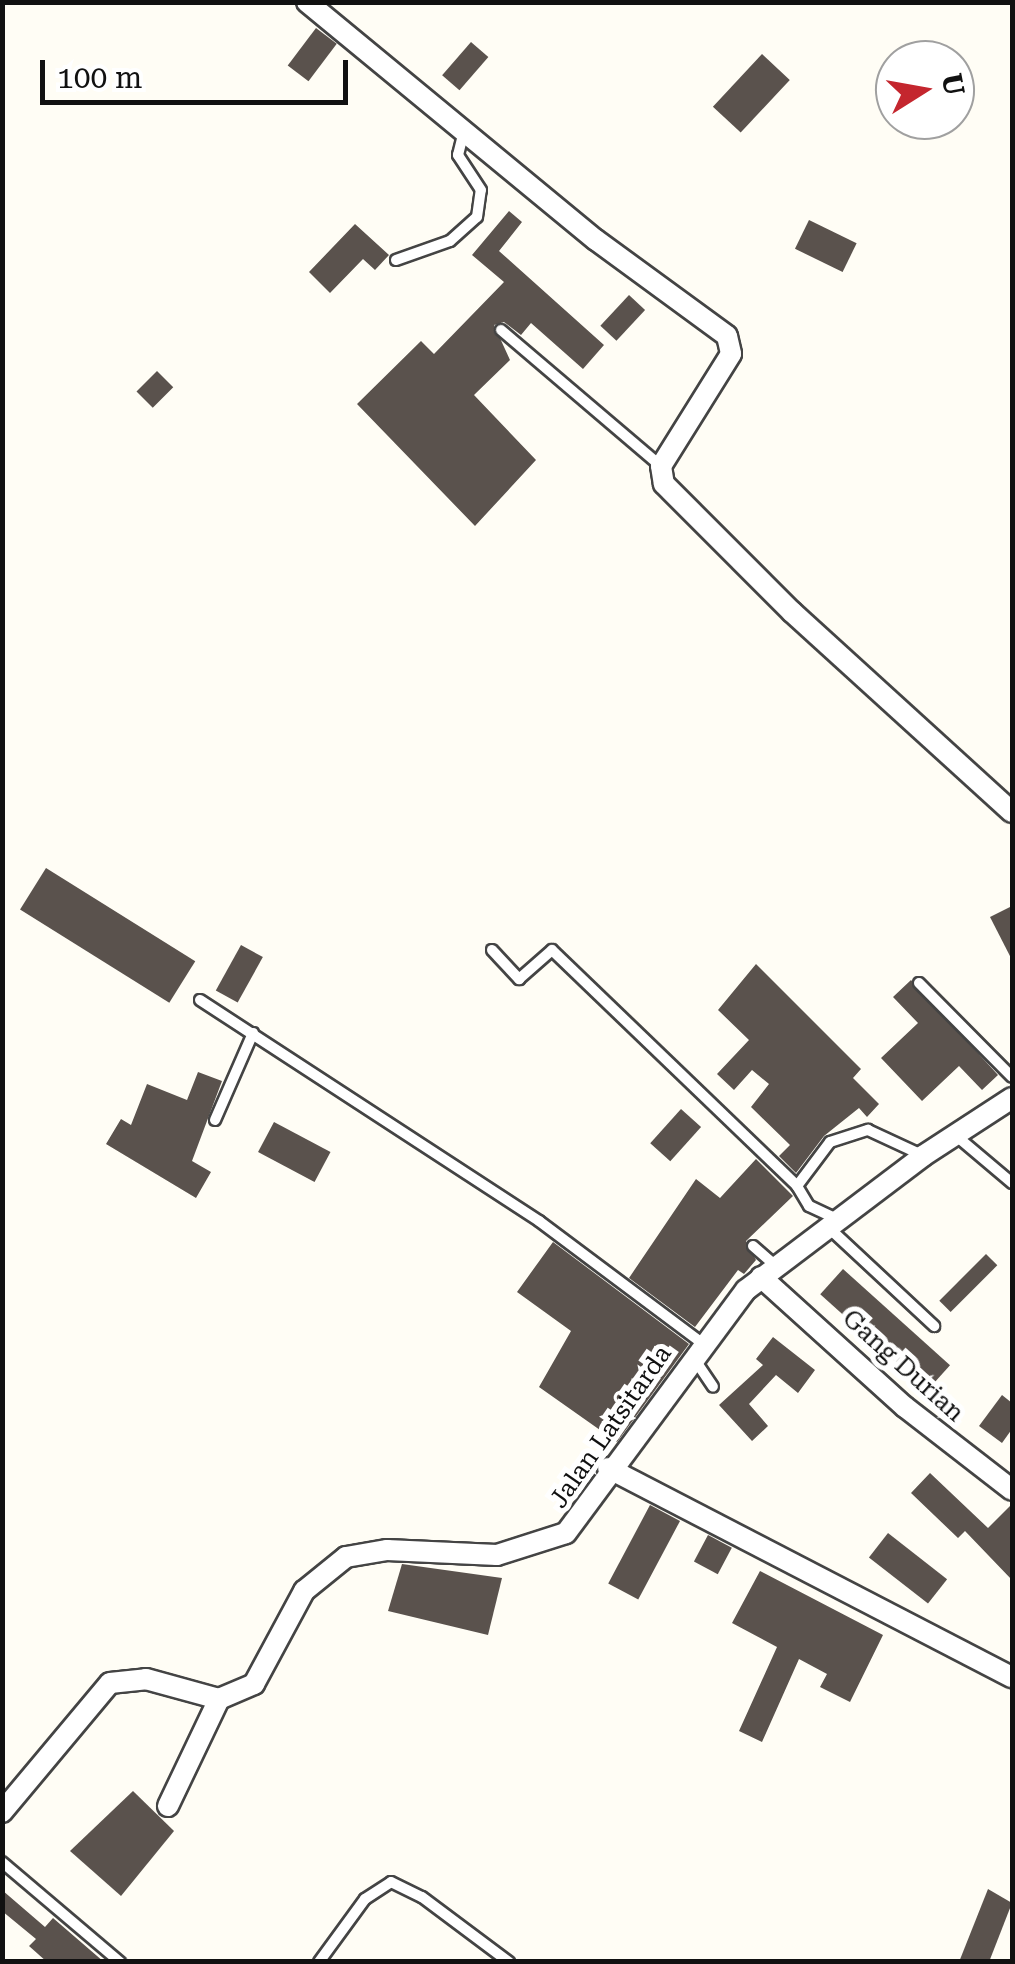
<!DOCTYPE html>
<style>
body{margin:0}
#map{position:relative;width:1015px;height:1964px;overflow:hidden;background:#fffdf5;font-family:"Roboto Serif",serif}
div>[style]{position:absolute}
.building>*{inset:0;background:#5a524d;transform-origin:0 0}
.roads{filter:drop-shadow(2px 0 #444) drop-shadow(-2px 0 #444) drop-shadow(0 2px #444) drop-shadow(0 -2px #444)}
.lane>*{height:10px;margin:-5px;padding:0 5px;transform-origin:5px;border-radius:5px;background:#fff}
.street>*{height:20px;margin:-10px;padding:0 10px;transform-origin:10px;border-radius:10px;background:#fff}
span{translate:-50% -50%;white-space:nowrap;text-align:center;line-height:1.15;-webkit-text-stroke:10px #fff;paint-order:stroke}
.street-label{font-size:25px;color:#111}
.frame{position:absolute;inset:0;border:5px solid #111;pointer-events:none}
.north{position:absolute;left:875px;top:40px;width:100px;height:100px;box-sizing:border-box;background:#fff;border:2px solid #a0a0a0;border-radius:50%;rotate:79deg;font-size:28px;font-weight:700;line-height:40px;text-align:center;color:#111}
.north::after{content:'';display:block;margin:auto;width:35px;height:45px;background:#c4262e;clip-path:polygon(50% 0,100% 100%,50% 72%,0 100%)}
.scale{position:absolute;left:40px;top:60px;width:308px;height:45px;box-sizing:border-box;border:5px solid #111;border-top:0;padding-left:12px;font-size:30px;line-height:35px;white-space:nowrap;color:#111;-webkit-text-stroke:8px #fff;paint-order:stroke}
</style>
<div id="map">
<div class="building">
<i style="left:316px;top:28px;width:26px;height:47px;rotate:37deg"></i>
<i style="left:471px;top:42px;width:23px;height:44px;rotate:41deg"></i>
<i style="left:762px;top:54px;width:38px;height:72px;rotate:43deg"></i>
<i style="clip-path:polygon(509px 211px,522px 222px,499px 251px,604px 345px,583px 369px,531px 323px,521px 335px,504px 322px,494px 325px,510px 360px,474px 395px,536px 460px,475px 526px,357px 404px,421px 341px,434px 354px,504px 282px,472px 255px)"></i>
<i style="left:809px;top:220px;width:53px;height:32px;rotate:26deg"></i>
<i style="clip-path:polygon(355px 224px,389px 255px,375px 270px,363px 259px,330px 293px,309px 272px)"></i>
<i style="left:629px;top:295px;width:22px;height:42px;rotate:43deg"></i>
<i style="left:157px;top:371px;width:23px;height:29px;rotate:45deg"></i>
<i style="left:46px;top:868px;width:176px;height:49px;rotate:32deg"></i>
<i style="clip-path:polygon(1012px 906px,1012px 960px,990px 917px)"></i>
<i style="left:241px;top:945px;width:25px;height:52px;rotate:29deg"></i>
<i style="clip-path:polygon(756px 964px,861px 1069px,853px 1078px,879px 1104px,867px 1117px,859px 1108px,824px 1136px,796px 1173px,779px 1156px,790px 1145px,751px 1107px,769px 1084px,752px 1070px,734px 1090px,717px 1074px,749px 1040px,718px 1010px)"></i>
<i style="clip-path:polygon(911px 980px,998px 1075px,982px 1090px,959px 1066px,922px 1101px,881px 1058px,918px 1023px,893px 997px)"></i>
<i style="clip-path:polygon(198px 1072px,222px 1081px,192px 1161px,211px 1172px,196px 1198px,106px 1144px,121px 1119px,131px 1125px,147px 1084px,187px 1100px)"></i>
<i style="left:681px;top:1109px;width:27px;height:46px;rotate:42deg"></i>
<i style="left:274px;top:1122px;width:64px;height:34px;rotate:28deg"></i>
<i style="clip-path:polygon(756px 1159px,793px 1196px,746px 1241px,756px 1260px,744px 1274px,738px 1270px,695px 1327px,629px 1278px,696px 1179px,720px 1198px)"></i>
<i style="clip-path:polygon(553px 1242px,689px 1344px,617px 1442px,539px 1387px,571px 1331px,517px 1292px)"></i>
<i style="left:986px;top:1254px;width:16px;height:66px;rotate:45deg"></i>
<i style="left:843px;top:1269px;width:144px;height:34px;rotate:42deg"></i>
<i style="clip-path:polygon(773px 1337px,815px 1370px,798px 1393px,776px 1375px,749px 1404px,768px 1426px,752px 1441px,719px 1405px,763px 1365px,756px 1359px)"></i>
<i style="clip-path:polygon(1002px 1395px,1012px 1403px,1012px 1429px,1002px 1443px,979px 1426px)"></i>
<i style="clip-path:polygon(930px 1473px,988px 1528px,1012px 1504px,1012px 1580px,965px 1531px,958px 1538px,911px 1493px)"></i>
<i style="left:650px;top:1505px;width:34px;height:89px;rotate:28deg"></i>
<i style="left:888px;top:1533px;width:75px;height:31px;rotate:38deg"></i>
<i style="left:708px;top:1535px;width:27px;height:30px;rotate:28deg"></i>
<i style="clip-path:polygon(402px 1564px,502px 1578px,488px 1635px,388px 1611px)"></i>
<i style="clip-path:polygon(760px 1571px,883px 1635px,850px 1702px,820px 1687px,827px 1674px,799px 1659px,762px 1742px,739px 1731px,777px 1647px,732px 1623px)"></i>
<i style="clip-path:polygon(133px 1791px,174px 1831px,121px 1896px,70px 1851px)"></i>
<i style="clip-path:polygon(988px 1889px,1012px 1903px,989px 1962px,959px 1962px)"></i>
<i style="clip-path:polygon(2px 1890px,45px 1927px,53px 1918px,104px 1962px,47px 1962px,29px 1946px,36px 1939px,2px 1911px)"></i>
</div>
<div class="roads">
<div class="lane">
<i style="left:396px;top:260px;width:57px;rotate:-19.4deg"></i>
<i style="left:450px;top:241px;width:36px;rotate:-42deg"></i>
<i style="left:477px;top:217px;width:27px;rotate:-82deg"></i>
<i style="left:481px;top:190px;width:42px;rotate:-123.3deg"></i>
<i style="left:458px;top:155px;width:25px;rotate:-76deg"></i>
<i style="left:501px;top:330px;width:210px;rotate:40.4deg"></i>
<i style="left:492px;top:950px;width:40px;rotate:47deg"></i>
<i style="left:519px;top:979px;width:44px;rotate:-41.3deg"></i>
<i style="left:552px;top:950px;width:340px;rotate:43.9deg"></i>
<i style="left:919px;top:983px;width:132px;rotate:45.3deg"></i>
<i style="left:200px;top:1000px;width:405px;rotate:33.1deg"></i>
<i style="left:539px;top:1221px;width:204px;rotate:36.8deg"></i>
<i style="left:215px;top:1120px;width:95px;rotate:-66.4deg"></i>
<i style="left:954px;top:1134px;width:76px;rotate:40.2deg"></i>
<i style="left:837px;top:1219px;width:31px;rotate:-155deg"></i>
<i style="left:809px;top:1206px;width:23px;rotate:-121deg"></i>
<i style="left:797px;top:1186px;width:55px;rotate:-53.1deg"></i>
<i style="left:830px;top:1142px;width:40px;rotate:-18deg"></i>
<i style="left:868px;top:1130px;width:60px;rotate:24.8deg"></i>
<i style="left:829px;top:1228px;width:144px;rotate:43deg"></i>
<i style="left:753px;top:1246px;width:30px;rotate:41deg"></i>
<i style="left:695px;top:1360px;width:32px;rotate:56deg"></i>
<i style="left:2px;top:1862px;width:155px;rotate:40.3deg"></i>
<i style="left:319px;top:1962px;width:78px;rotate:-53.9deg"></i>
<i style="left:365px;top:1899px;width:31px;rotate:-33deg"></i>
<i style="left:391px;top:1882px;width:34px;rotate:26deg"></i>
<i style="left:422px;top:1897px;width:109px;rotate:36.8deg"></i>
</div>
<div class="street">
<i style="left:307px;top:2px;width:374px;rotate:39.5deg"></i>
<i style="left:596px;top:240px;width:162px;rotate:36.2deg"></i>
<i style="left:727px;top:336px;width:18px;rotate:77deg"></i>
<i style="left:731px;top:354px;width:132px;rotate:122deg"></i>
<i style="left:661px;top:466px;width:18px;rotate:81deg"></i>
<i style="left:664px;top:484px;width:181px;rotate:45deg"></i>
<i style="left:792px;top:612px;width:297px;rotate:42.3deg"></i>
<i style="left:761px;top:1277px;width:194px;rotate:42.1deg"></i>
<i style="left:905px;top:1407px;width:135px;rotate:37.8deg"></i>
<i style="left:608px;top:1468px;width:455px;rotate:27.4deg"></i>
<i style="left:168px;top:1806px;width:119px;rotate:-64.5deg"></i>
<i style="left:2px;top:1812px;width:168px;rotate:-50.1deg"></i>
<i style="left:110px;top:1683px;width:36px;rotate:-6deg"></i>
<i style="left:146px;top:1679px;width:76px;rotate:15.3deg"></i>
<i style="left:219px;top:1699px;width:38px;rotate:-23deg"></i>
<i style="left:254px;top:1684px;width:106px;rotate:-61.7deg"></i>
<i style="left:304px;top:1591px;width:54px;rotate:-39deg"></i>
<i style="left:346px;top:1557px;width:42px;rotate:-9.7deg"></i>
<i style="left:387px;top:1550px;width:110px;rotate:2.6deg"></i>
<i style="left:497px;top:1555px;width:72px;rotate:-17.7deg"></i>
<i style="left:566px;top:1533px;width:302px;rotate:-53.5deg"></i>
<i style="left:746px;top:1290px;width:222px;rotate:-37.1deg"></i>
<i style="left:923px;top:1156px;width:106px;rotate:-33.1deg"></i>
</div>
</div>
<div class="street-label">
<span style="left:903px;top:1366px;rotate:42deg">Gang Durian</span>
<span style="left:611px;top:1427px;rotate:-55deg">Jalan Latsitarda</span>
</div>
<div class="frame"></div>
<div class="north">U</div>
<div class="scale">100 m</div>
</div>
